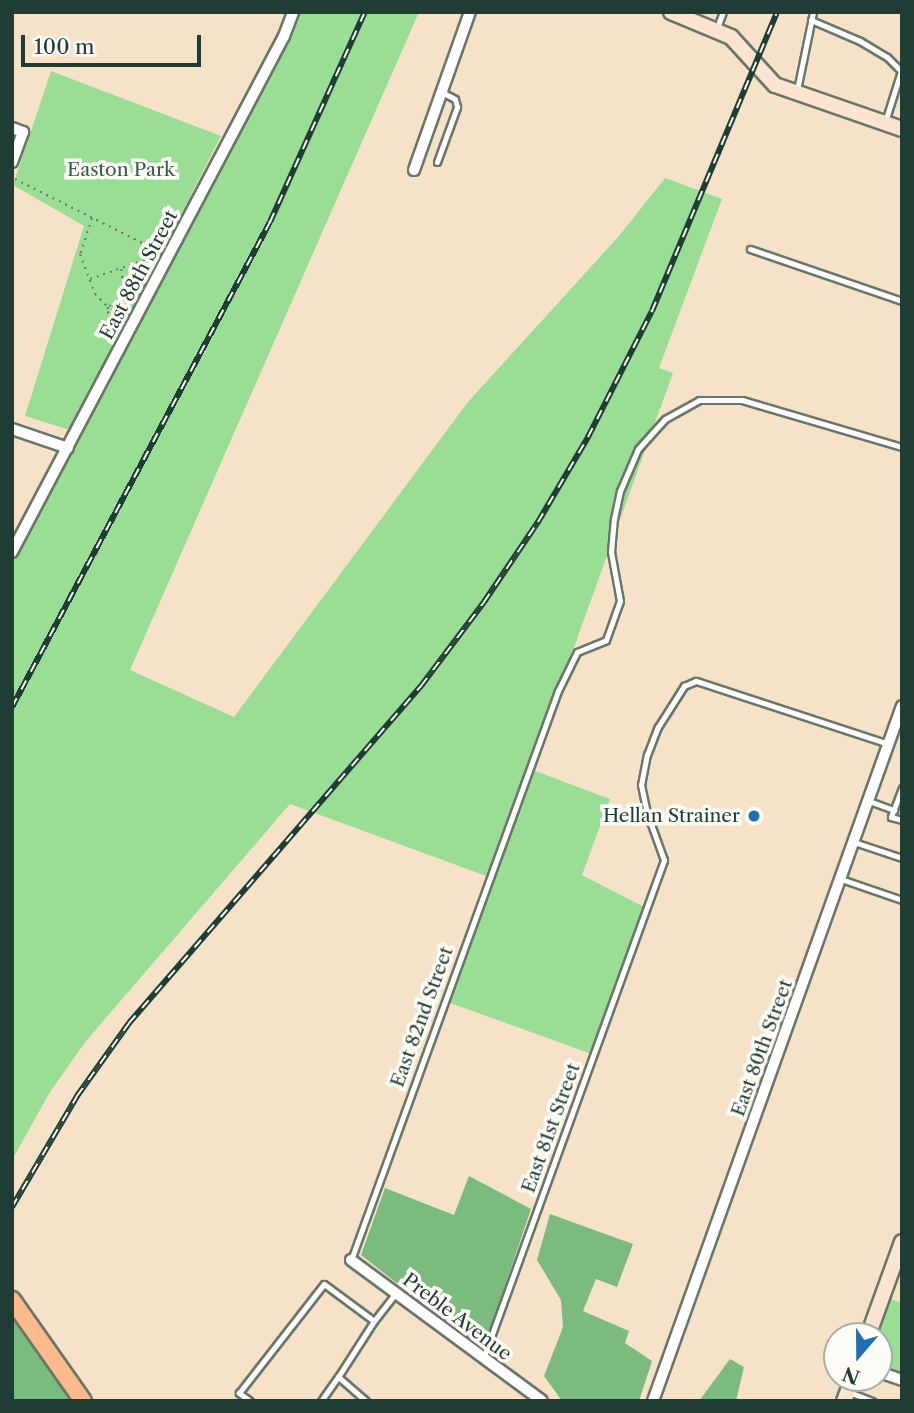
<!DOCTYPE html>
<style>
body{margin:0}
#map{position:relative;width:914px;height:1413px;overflow:hidden;background:#f5e2c9;font-family:"Libre Caslon Text",serif}
div>[style]{position:absolute}
.green>*{inset:0;background:#9add94}
.forest>*{inset:0;background:#7bbc7e}
.path>*{height:2px;margin-top:-1px;transform-origin:0;background:repeating-linear-gradient(90deg,#6a7768 0 2px,transparent 0 7px)}
.roads{filter:drop-shadow(2px 0 #6a7768) drop-shadow(-2px 0 #6a7768) drop-shadow(0 2px #6a7768) drop-shadow(0 -2px #6a7768)}
.lane>*{height:5px;margin:-2.5px;padding:0 2.5px;transform-origin:2.5px;border-radius:2.5px;background:#fff}
.street>*{height:10px;margin:-5px;padding:0 5px;transform-origin:5px;border-radius:5px;background:#fff}
.secondary>*{height:14px;margin:-7px;padding:0 7px;transform-origin:7px;border-radius:7px;background:#fde4d1}
.primary>*{height:16px;margin:-8px;padding:0 8px;transform-origin:8px;border-radius:8px;background:#fbbb8c}
.rail>*{height:6px;margin-top:-3px;transform-origin:0;background:repeating-linear-gradient(90deg,#fdfcf7 0 10px,#1f3d34 0 20px);box-sizing:border-box;border-block:2px solid #1f3d34}
.dots>*{width:19px;height:19px;translate:-50% -50%;box-sizing:border-box;border:4px solid #fdfcf7;border-radius:50%}
span{translate:-50% -50%;white-space:nowrap;text-align:center;line-height:1.15;-webkit-text-stroke:7px #fdfcf7;paint-order:stroke}
.park-label{font-size:19px;color:#385d47}
.street-label{font-size:19px;color:#1f3d34}
.poi-label{font-size:19px;color:#1f3d34}
.right{translate:-100% -50%;text-align:right}
.frame{position:absolute;inset:0;border:14px solid #1f3d34;pointer-events:none}
.north{position:absolute;left:823px;top:1322px;width:70px;height:70px;box-sizing:border-box;background:#fdfcf7;border:2px solid #a4b0a9;border-radius:50%;rotate:200deg;font-size:19px;font-weight:700;line-height:28px;text-align:center;color:#1f3d34}
.north::after{content:'';display:block;margin:auto;width:24px;height:32px;background:#1f6fb2;clip-path:polygon(50% 0,100% 100%,50% 72%,0 100%)}
.scale{position:absolute;left:21px;top:35px;width:180px;height:32px;box-sizing:border-box;border:4px solid #1f3d34;border-top:0;padding-left:9px;font-size:21px;line-height:24px;white-space:nowrap;color:#1f3d34;-webkit-text-stroke:5px #fdfcf7;paint-order:stroke}
</style>
<div id="map">
<div class="green">
<i style="clip-path:polygon(293px 12px,419px 12px,130px 670px,234px 717px,468px 402px,619px 236px,665px 178px,722px 199px,659px 368px,673px 373px,530px 769px,610px 799px,582px 875px,648px 909px,594px 1055px,445px 1001px,489px 877px,290px 804px,86px 1041px,50px 1092px,12px 1160px,12px 552px)"></i>
<i style="clip-path:polygon(51px 71px,221px 136px,70px 430px,25px 416px,84px 226px,13px 185px)"></i>
<i style="clip-path:polygon(882px 1296px,902px 1303px,902px 1380px,879px 1372px,879px 1336px,868px 1336px)"></i>
</div>
<div class="forest">
<i style="clip-path:polygon(469px 1176px,531px 1209px,483px 1351px,361px 1255px,385px 1188px,454px 1215px)"></i>
<i style="clip-path:polygon(550px 1214px,633px 1244px,617px 1287px,596px 1279px,583px 1311px,629px 1331px,625px 1343px,652px 1361px,639px 1401px,562px 1401px,544px 1376px,563px 1327px,561px 1300px,537px 1260px)"></i>
<i style="clip-path:polygon(12px 1300px,83px 1401px,12px 1401px)"></i>
<i style="clip-path:polygon(730px 1359px,744px 1367px,736px 1401px,699px 1401px)"></i>
</div>
<div class="path">
<i style="left:15px;top:179px;width:160px;rotate:26.7deg"></i>
<i style="left:92px;top:218px;width:38px;rotate:108deg"></i>
<i style="left:80px;top:254px;width:43px;rotate:69.4deg"></i>
<i style="left:95px;top:294px;width:18px;rotate:45deg"></i>
<i style="left:108px;top:307px;width:5px;rotate:101deg"></i>
<i style="left:107px;top:312px;width:16px;rotate:27deg"></i>
<i style="left:90px;top:279px;width:60px;rotate:-19.3deg"></i>
<i style="left:147px;top:259px;width:12px;rotate:-59deg"></i>
<i style="left:109px;top:306px;width:13px;rotate:-29deg"></i>
<i style="left:120px;top:300px;width:9px;rotate:-63deg"></i>
<i style="left:124px;top:292px;width:24px;rotate:-97deg"></i>
</div>
<div class="roads">
<div class="lane">
<i style="left:811px;top:20px;width:53px;rotate:23.2deg"></i>
<i style="left:860px;top:41px;width:31px;rotate:31deg"></i>
<i style="left:887px;top:57px;width:21px;rotate:45deg"></i>
<i style="left:716px;top:30px;width:19px;rotate:-69deg"></i>
<i style="left:797px;top:90px;width:80px;rotate:-78.4deg"></i>
<i style="left:885px;top:122px;width:53px;rotate:-72.6deg"></i>
<i style="left:437px;top:162px;width:59px;rotate:-70deg"></i>
<i style="left:457px;top:107px;width:8px;rotate:-104deg"></i>
<i style="left:455px;top:99px;width:15px;rotate:-152deg"></i>
<i style="left:750px;top:249px;width:161px;rotate:18.9deg"></i>
<i style="left:902px;top:788px;width:31px;rotate:111deg"></i>
<i style="left:891px;top:817px;width:11px;rotate:15deg"></i>
<i style="left:869px;top:801px;width:27px;rotate:20deg"></i>
<i style="left:854px;top:842px;width:51px;rotate:18.4deg"></i>
<i style="left:841px;top:879px;width:65px;rotate:19deg"></i>
<i style="left:351px;top:1260px;width:605px;rotate:-70.01deg"></i>
<i style="left:558px;top:691px;width:43px;rotate:-64deg"></i>
<i style="left:577px;top:652px;width:31px;rotate:-22deg"></i>
<i style="left:606px;top:640px;width:41px;rotate:-70.3deg"></i>
<i style="left:620px;top:601px;width:50px;rotate:-100.4deg"></i>
<i style="left:611px;top:552px;width:33px;rotate:-85deg"></i>
<i style="left:614px;top:519px;width:29px;rotate:-78deg"></i>
<i style="left:620px;top:491px;width:46px;rotate:-66.8deg"></i>
<i style="left:638px;top:449px;width:40px;rotate:-48deg"></i>
<i style="left:665px;top:419px;width:39px;rotate:-29deg"></i>
<i style="left:699px;top:400px;width:43px"></i>
<i style="left:742px;top:400px;width:167px;rotate:16.4deg"></i>
<i style="left:483px;top:1359px;width:531px;rotate:-70.06deg"></i>
<i style="left:664px;top:860px;width:50px;rotate:-109.9deg"></i>
<i style="left:647px;top:813px;width:29px;rotate:-102deg"></i>
<i style="left:641px;top:785px;width:31px;rotate:-79deg"></i>
<i style="left:647px;top:755px;width:30px;rotate:-69deg"></i>
<i style="left:658px;top:727px;width:49px;rotate:-57.6deg"></i>
<i style="left:684px;top:686px;width:13px;rotate:-23deg"></i>
<i style="left:696px;top:681px;width:203px;rotate:18.1deg"></i>
<i style="left:849px;top:1392px;width:25px;rotate:21deg"></i>
<i style="left:250px;top:1401px;width:14px;rotate:-144deg"></i>
<i style="left:239px;top:1393px;width:138px;rotate:-52.1deg"></i>
<i style="left:324px;top:1284px;width:62px;rotate:36.5deg"></i>
<i style="left:321px;top:1401px;width:29px;rotate:-55deg"></i>
<i style="left:366px;top:1401px;width:37px;rotate:-139deg"></i>
<i style="left:338px;top:1377px;width:67px;rotate:-57.3deg"></i>
<i style="left:374px;top:1321px;width:36px;rotate:-52deg"></i>
</div>
<div class="street">
<i style="left:12px;top:128px;width:12px;rotate:20deg"></i>
<i style="left:23px;top:132px;width:32px;rotate:110deg"></i>
<i style="left:414px;top:170px;width:168px;rotate:-70.5deg"></i>
<i style="left:12px;top:429px;width:59px;rotate:18.7deg"></i>
<i style="left:12px;top:552px;width:583px;rotate:-62.2deg"></i>
<i style="left:284px;top:36px;width:26px;rotate:-69deg"></i>
<i style="left:351px;top:1260px;width:237px;rotate:36.4deg"></i>
<i style="left:879px;top:1372px;width:24px;rotate:19deg"></i>
<i style="left:653px;top:1401px;width:738px;rotate:-70.29deg"></i>
</div>
<div class="secondary">
<i style="left:671px;top:12px;width:65px;rotate:22.6deg"></i>
<i style="left:731px;top:37px;width:65px;rotate:47.5deg"></i>
<i style="left:775px;top:85px;width:134px;rotate:19.1deg"></i>
<i style="left:868px;top:1336px;width:100px;rotate:-70.1deg"></i>
<i style="left:844px;top:1401px;width:25px;rotate:-69deg"></i>
</div>
<div class="primary">
<i style="left:12px;top:1300px;width:123px;rotate:54.9deg"></i>
</div>
</div>
<div class="rail">
<i style="left:12px;top:707px;width:549px;rotate:-61.99deg"></i>
<i style="left:270px;top:222px;width:230px;rotate:-65.7deg"></i>
<i style="left:12px;top:1207px;width:129px;rotate:-59.6deg"></i>
<i style="left:77px;top:1096px;width:90px;rotate:-54.5deg"></i>
<i style="left:129px;top:1023px;width:446px;rotate:-49.1deg"></i>
<i style="left:421px;top:686px;width:105px;rotate:-53.1deg"></i>
<i style="left:484px;top:602px;width:97px;rotate:-56deg"></i>
<i style="left:538px;top:522px;width:99px;rotate:-59.5deg"></i>
<i style="left:588px;top:437px;width:141px;rotate:-63.1deg"></i>
<i style="left:652px;top:311px;width:324px;rotate:-67.3deg"></i>
</div>
<div class="dots">
<i style="left:754px;top:816px;background:#1f6fb2"></i>
</div>
<div class="park-label">
<span style="left:121px;top:170px">Easton Park</span>
</div>
<div class="street-label">
<span style="left:139px;top:275px;rotate:-62deg">East 88th Street</span>
<span style="left:422px;top:1017px;rotate:-70deg">East 82nd Street</span>
<span style="left:762px;top:1048px;rotate:-70deg">East 80th Street</span>
<span style="left:551px;top:1128px;rotate:-70deg">East 81st Street</span>
<span style="left:457px;top:1317px;rotate:37deg">Preble Avenue</span>
</div>
<div class="poi-label">
<span class="right" style="left:740px;top:816px">Hellan Strainer</span>
</div>
<div class="frame"></div>
<div class="north">N</div>
<div class="scale">100 m</div>
</div>
